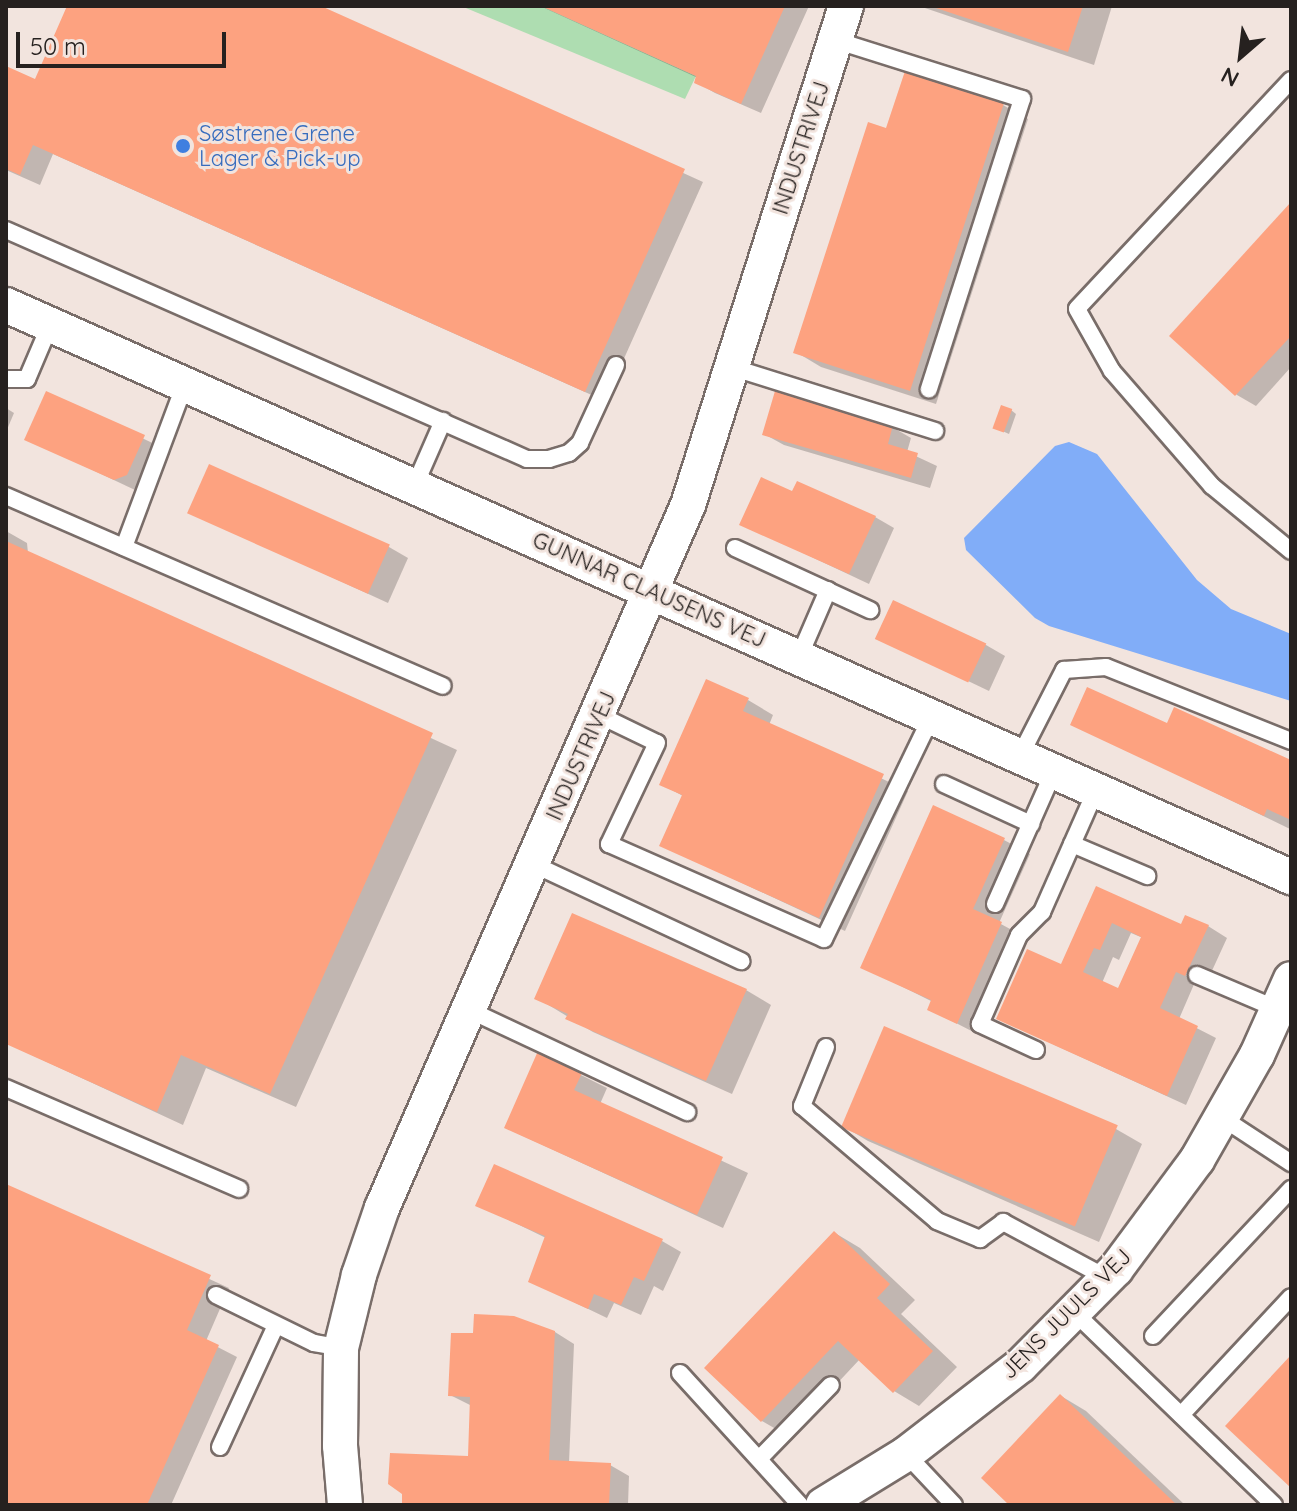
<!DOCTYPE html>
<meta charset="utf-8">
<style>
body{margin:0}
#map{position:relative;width:1297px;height:1511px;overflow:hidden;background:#f2e4de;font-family:Quicksand,sans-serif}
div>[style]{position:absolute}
.green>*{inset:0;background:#aeddb1}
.water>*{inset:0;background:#81adf8}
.shadow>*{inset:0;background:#0003}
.building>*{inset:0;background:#fda280;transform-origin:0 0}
.roads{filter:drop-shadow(2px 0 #796d69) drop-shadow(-2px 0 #796d69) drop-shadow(0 2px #796d69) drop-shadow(0 -2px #796d69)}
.lane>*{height:16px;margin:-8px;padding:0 8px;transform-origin:8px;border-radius:8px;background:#fff}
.street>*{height:34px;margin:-17px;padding:0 17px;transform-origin:17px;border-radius:17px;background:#fff}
.dots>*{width:22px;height:22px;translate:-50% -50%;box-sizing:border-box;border:4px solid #f2e4de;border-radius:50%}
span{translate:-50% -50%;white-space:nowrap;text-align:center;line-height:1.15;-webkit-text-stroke:6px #f2e4de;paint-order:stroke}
.shop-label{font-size:22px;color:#366cbe}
.left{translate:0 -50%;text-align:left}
.street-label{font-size:22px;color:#26211f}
.frame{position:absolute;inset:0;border:8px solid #26211f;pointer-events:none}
.north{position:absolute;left:1201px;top:16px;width:80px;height:80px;-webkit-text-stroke:6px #f2e4de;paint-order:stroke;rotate:208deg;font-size:22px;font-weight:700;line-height:32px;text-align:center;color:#26211f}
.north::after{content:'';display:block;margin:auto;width:28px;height:36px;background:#26211f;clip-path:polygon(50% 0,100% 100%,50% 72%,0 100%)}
.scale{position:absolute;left:16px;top:32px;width:210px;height:36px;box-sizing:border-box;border:4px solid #26211f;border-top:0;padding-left:10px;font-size:24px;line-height:28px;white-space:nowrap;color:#26211f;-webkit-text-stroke:6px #f2e4de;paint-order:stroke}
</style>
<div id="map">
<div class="green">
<i style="clip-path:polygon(461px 6px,541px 6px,696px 76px,685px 99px)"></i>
</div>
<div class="water">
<i style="clip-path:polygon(1069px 442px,1097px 454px,1197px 580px,1231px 609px,1291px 634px,1291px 701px,1049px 626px,1035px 618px,966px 550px,964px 538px,1055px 446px)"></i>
</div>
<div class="shadow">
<i style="clip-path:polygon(69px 6px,316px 6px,703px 182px,605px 401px,53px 154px,40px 185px,6px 170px,6px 68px,36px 81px)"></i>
<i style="clip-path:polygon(540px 6px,809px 6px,761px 113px,715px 93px,696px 82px,698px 78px)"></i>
<i style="clip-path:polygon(919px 6px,1112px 6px,1094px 65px)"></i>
<i style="clip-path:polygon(1003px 105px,1028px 119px,936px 404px,821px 367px,796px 352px,887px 131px)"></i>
<i style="clip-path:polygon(1291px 205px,1291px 367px,1256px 406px,1237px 395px,1172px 336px)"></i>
<i style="clip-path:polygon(47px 393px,163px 448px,146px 486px,135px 490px,27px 439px)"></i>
<i style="clip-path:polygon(6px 408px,14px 413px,6px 432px)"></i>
<i style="clip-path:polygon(1011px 410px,1016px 414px,1009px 434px,1000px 430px)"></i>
<i style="clip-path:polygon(892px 427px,911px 438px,907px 452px,937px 466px,930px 488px,784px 445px,764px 434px)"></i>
<i style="clip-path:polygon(793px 494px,875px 517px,894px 528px,869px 584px,742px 524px)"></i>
<i style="clip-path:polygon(190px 512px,389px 547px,408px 558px,388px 603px)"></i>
<i style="clip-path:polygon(6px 531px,27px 543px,28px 553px,457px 750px,296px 1107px,206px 1068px,183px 1125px,6px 1043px)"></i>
<i style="clip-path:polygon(878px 638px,986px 645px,1005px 656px,989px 691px)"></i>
<i style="clip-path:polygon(748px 700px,773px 715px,769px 725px,908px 791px,845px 931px,661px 845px,683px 796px,661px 784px)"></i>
<i style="clip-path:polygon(1073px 724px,1168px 726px,1291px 762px,1290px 829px)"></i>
<i style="clip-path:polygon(1004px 840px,1030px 854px,999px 923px,1027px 938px,983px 1037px,929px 1009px,933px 1002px,863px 967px)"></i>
<i style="clip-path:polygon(evenodd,1097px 888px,1182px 926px,1208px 926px,1227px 938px,1205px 986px,1195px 982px,1179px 1019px,1216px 1038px,1186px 1105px,998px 1019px,1062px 966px,1097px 888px,1131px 933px,1143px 938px,1119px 990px,1102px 983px,1113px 957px,1119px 960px,1131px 933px)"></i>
<i style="clip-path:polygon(746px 990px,771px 1005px,732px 1094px,593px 1032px,537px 998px)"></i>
<i style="clip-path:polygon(885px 1028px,1116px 1129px,1142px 1144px,1099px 1242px,868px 1141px,843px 1126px)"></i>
<i style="clip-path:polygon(539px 1054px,607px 1088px,600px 1104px,748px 1173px,723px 1228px,506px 1128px)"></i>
<i style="clip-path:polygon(6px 1186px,229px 1288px,206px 1341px,237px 1357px,171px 1505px,6px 1505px)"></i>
<i style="clip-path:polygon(478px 1205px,662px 1241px,681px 1252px,663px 1291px,654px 1286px,641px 1315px,614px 1303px,607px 1318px,530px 1281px,546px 1238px)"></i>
<i style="clip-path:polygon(835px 1233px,860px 1248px,915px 1300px,901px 1314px,957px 1367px,919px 1406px,894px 1391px,860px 1359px,788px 1436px,762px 1421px,707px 1368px)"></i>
<i style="clip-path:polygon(555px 1332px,574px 1344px,569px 1463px,610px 1465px,629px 1476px,628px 1505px,404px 1505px,469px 1458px,472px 1406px,450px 1395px)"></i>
<i style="clip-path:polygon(1061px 1396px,1086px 1411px,1185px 1505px,1012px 1505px)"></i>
</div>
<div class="building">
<i style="clip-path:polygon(67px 6px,321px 6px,685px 169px,585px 392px,33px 145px,20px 175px,6px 169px,6px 66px,35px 79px)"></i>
<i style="clip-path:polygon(541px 6px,785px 6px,741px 104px,694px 83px,696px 76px)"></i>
<i style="clip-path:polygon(930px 6px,1083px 6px,1068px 52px)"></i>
<i style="clip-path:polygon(905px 71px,1004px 103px,910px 391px,793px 353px,868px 122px,886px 128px)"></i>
<i style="clip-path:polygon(1291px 202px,1291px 336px,1235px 396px,1169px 336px)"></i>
<i style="clip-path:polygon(46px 391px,145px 435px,127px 475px,114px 480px,24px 440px)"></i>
<i style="clip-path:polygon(775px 391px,893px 425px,888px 444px,918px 453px,911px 478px,762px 435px)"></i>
<i style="left:1001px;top:405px;width:12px;height:25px;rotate:20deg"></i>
<i style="left:209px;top:464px;width:198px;height:54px;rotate:24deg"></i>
<i style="clip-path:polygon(761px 477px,792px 491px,797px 481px,876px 516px,849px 574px,739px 525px)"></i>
<i style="clip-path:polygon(6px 541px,433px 733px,270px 1094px,181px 1055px,157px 1112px,6px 1044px)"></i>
<i style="left:893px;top:600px;width:103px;height:43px;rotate:25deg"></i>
<i style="clip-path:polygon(706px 679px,749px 698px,743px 711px,884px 774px,819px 918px,659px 846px,682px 795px,659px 785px)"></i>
<i style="clip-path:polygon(1087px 687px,1167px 723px,1174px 707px,1291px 760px,1291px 820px,1267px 809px,1264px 816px,1070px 725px)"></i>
<i style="clip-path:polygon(933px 805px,1005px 838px,973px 909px,1002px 922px,957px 1024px,927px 1010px,931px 1000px,860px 968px)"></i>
<i style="clip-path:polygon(evenodd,1096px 886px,1181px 924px,1185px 915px,1209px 925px,1185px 976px,1176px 972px,1160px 1008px,1198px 1026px,1167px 1096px,996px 1019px,1027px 949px,1061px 964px,1096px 886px,1112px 923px,1141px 937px,1118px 988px,1083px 972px,1094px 948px,1100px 950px,1112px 923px)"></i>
<i style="clip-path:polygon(572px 913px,747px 989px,706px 1081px,565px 1019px,568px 1014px,534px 999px)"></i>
<i style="left:884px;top:1026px;width:254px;height:110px;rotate:23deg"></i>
<i style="clip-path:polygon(538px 1051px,583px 1071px,574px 1090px,723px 1157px,697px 1215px,504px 1128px)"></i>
<i style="clip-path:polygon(494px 1164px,663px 1239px,644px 1281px,634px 1277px,621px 1305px,594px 1294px,588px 1309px,528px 1282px,545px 1236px,475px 1206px)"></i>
<i style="clip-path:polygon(6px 1184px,211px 1275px,187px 1330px,219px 1345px,147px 1505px,6px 1505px)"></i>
<i style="clip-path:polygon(834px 1231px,890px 1284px,877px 1298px,933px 1351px,893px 1393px,838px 1341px,761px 1422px,704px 1368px)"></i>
<i style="clip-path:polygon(474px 1314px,514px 1316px,555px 1331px,549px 1460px,611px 1463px,609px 1505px,402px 1505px,402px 1494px,388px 1484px,390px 1453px,468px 1456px,470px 1397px,448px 1396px,451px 1333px,473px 1333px)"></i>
<i style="clip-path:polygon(1291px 1355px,1291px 1488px,1225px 1426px)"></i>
<i style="clip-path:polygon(1060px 1394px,1177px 1505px,1009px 1505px,981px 1478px)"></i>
</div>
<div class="roads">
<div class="lane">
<i style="left:835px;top:40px;width:196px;rotate:17.5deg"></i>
<i style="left:1022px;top:99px;width:305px;rotate:107.8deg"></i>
<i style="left:1291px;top:80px;width:313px;rotate:133.1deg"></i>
<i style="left:1077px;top:309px;width:71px;rotate:60.6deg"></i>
<i style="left:1112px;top:371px;width:152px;rotate:49deg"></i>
<i style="left:1212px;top:486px;width:102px;rotate:39.4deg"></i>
<i style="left:6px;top:230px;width:569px;rotate:23.73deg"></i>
<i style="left:527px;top:459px;width:22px"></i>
<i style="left:549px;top:459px;width:21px;rotate:-17deg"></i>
<i style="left:569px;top:453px;width:15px;rotate:-42deg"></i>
<i style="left:580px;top:443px;width:86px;rotate:-65.2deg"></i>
<i style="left:731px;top:367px;width:214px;rotate:17.4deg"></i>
<i style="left:6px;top:379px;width:21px"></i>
<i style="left:27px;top:379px;width:59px;rotate:-66.9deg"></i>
<i style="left:415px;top:485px;width:70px;rotate:-66.4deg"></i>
<i style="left:6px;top:496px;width:476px;rotate:23.5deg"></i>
<i style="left:124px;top:547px;width:174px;rotate:-69.5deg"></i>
<i style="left:735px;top:548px;width:149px;rotate:24.7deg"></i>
<i style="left:799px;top:657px;width:73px;rotate:-66.6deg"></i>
<i style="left:599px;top:715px;width:64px;rotate:25.8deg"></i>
<i style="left:657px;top:743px;width:112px;rotate:115.4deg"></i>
<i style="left:609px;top:844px;width:235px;rotate:23.8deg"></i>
<i style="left:824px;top:939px;width:248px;rotate:-64.2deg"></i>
<i style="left:1020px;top:756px;width:97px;rotate:-62.9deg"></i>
<i style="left:1064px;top:670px;width:42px;rotate:-4.1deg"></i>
<i style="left:1106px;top:667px;width:199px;rotate:21.8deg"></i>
<i style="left:944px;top:784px;width:96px;rotate:24.7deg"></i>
<i style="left:1072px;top:844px;width:82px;rotate:23.1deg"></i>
<i style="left:533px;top:864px;width:230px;rotate:25deg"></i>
<i style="left:995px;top:904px;width:145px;rotate:-66.1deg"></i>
<i style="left:1197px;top:975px;width:87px;rotate:23deg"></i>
<i style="left:469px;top:1010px;width:241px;rotate:25.1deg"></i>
<i style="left:826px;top:1047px;width:64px;rotate:112.1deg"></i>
<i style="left:802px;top:1106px;width:177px;rotate:40.4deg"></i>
<i style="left:937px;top:1221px;width:47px;rotate:22.7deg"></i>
<i style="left:980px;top:1239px;width:29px;rotate:-36deg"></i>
<i style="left:1003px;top:1222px;width:118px;rotate:28.3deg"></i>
<i style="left:1036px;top:1050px;width:62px;rotate:-155.1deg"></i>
<i style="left:980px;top:1024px;width:97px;rotate:-66.3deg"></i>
<i style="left:1019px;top:935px;width:33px;rotate:-45deg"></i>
<i style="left:1042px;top:912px;width:133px;rotate:-66.1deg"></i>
<i style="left:6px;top:1088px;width:254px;rotate:23.4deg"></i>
<i style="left:1221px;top:1117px;width:84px;rotate:33.3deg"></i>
<i style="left:216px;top:1295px;width:109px;rotate:26.1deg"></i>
<i style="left:314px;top:1343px;width:27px;rotate:10deg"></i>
<i style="left:1074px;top:1312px;width:278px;rotate:44deg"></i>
<i style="left:1153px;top:1336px;width:202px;rotate:-46.8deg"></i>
<i style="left:680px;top:1373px;width:178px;rotate:47.7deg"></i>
<i style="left:1181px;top:1415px;width:161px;rotate:-47deg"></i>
<i style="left:220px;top:1447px;width:134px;rotate:-65.3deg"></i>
<i style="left:906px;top:1454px;width:70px;rotate:46.7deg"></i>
<i style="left:759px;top:1459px;width:103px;rotate:-45.8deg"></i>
</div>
<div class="street">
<i style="left:6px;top:305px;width:1407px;rotate:24deg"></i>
<i style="left:345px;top:1505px;width:59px;rotate:-94.8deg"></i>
<i style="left:340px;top:1446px;width:98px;rotate:-89.4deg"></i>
<i style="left:341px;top:1348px;width:75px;rotate:-76.1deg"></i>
<i style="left:359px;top:1275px;width:71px;rotate:-71.1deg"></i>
<i style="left:382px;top:1208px;width:767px;rotate:-66.48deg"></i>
<i style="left:688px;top:505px;width:523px;rotate:-72.43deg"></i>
<i style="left:823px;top:1505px;width:97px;rotate:-31.6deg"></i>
<i style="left:906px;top:1454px;width:145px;rotate:-37.7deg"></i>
<i style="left:1021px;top:1365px;width:135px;rotate:-45.3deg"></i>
<i style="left:1116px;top:1269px;width:136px;rotate:-53.4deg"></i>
<i style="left:1197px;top:1160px;width:121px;rotate:-60.3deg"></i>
<i style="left:1257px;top:1055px;width:83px;rotate:-65.9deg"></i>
</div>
</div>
<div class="dots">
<i style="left:183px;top:146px;background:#3f7fe0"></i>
</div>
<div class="shop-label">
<span class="left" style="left:199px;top:146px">Søstrene Grene<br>Lager &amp; Pick-up</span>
</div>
<div class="street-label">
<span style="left:801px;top:148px;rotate:-72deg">INDUSTRIVEJ</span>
<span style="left:649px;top:590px;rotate:24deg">GUNNAR CLAUSENS VEJ</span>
<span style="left:581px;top:756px;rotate:-66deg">INDUSTRIVEJ</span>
<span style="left:1066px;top:1314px;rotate:-45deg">JENS JUULS VEJ</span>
</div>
<div class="frame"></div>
<div class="north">N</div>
<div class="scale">50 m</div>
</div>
